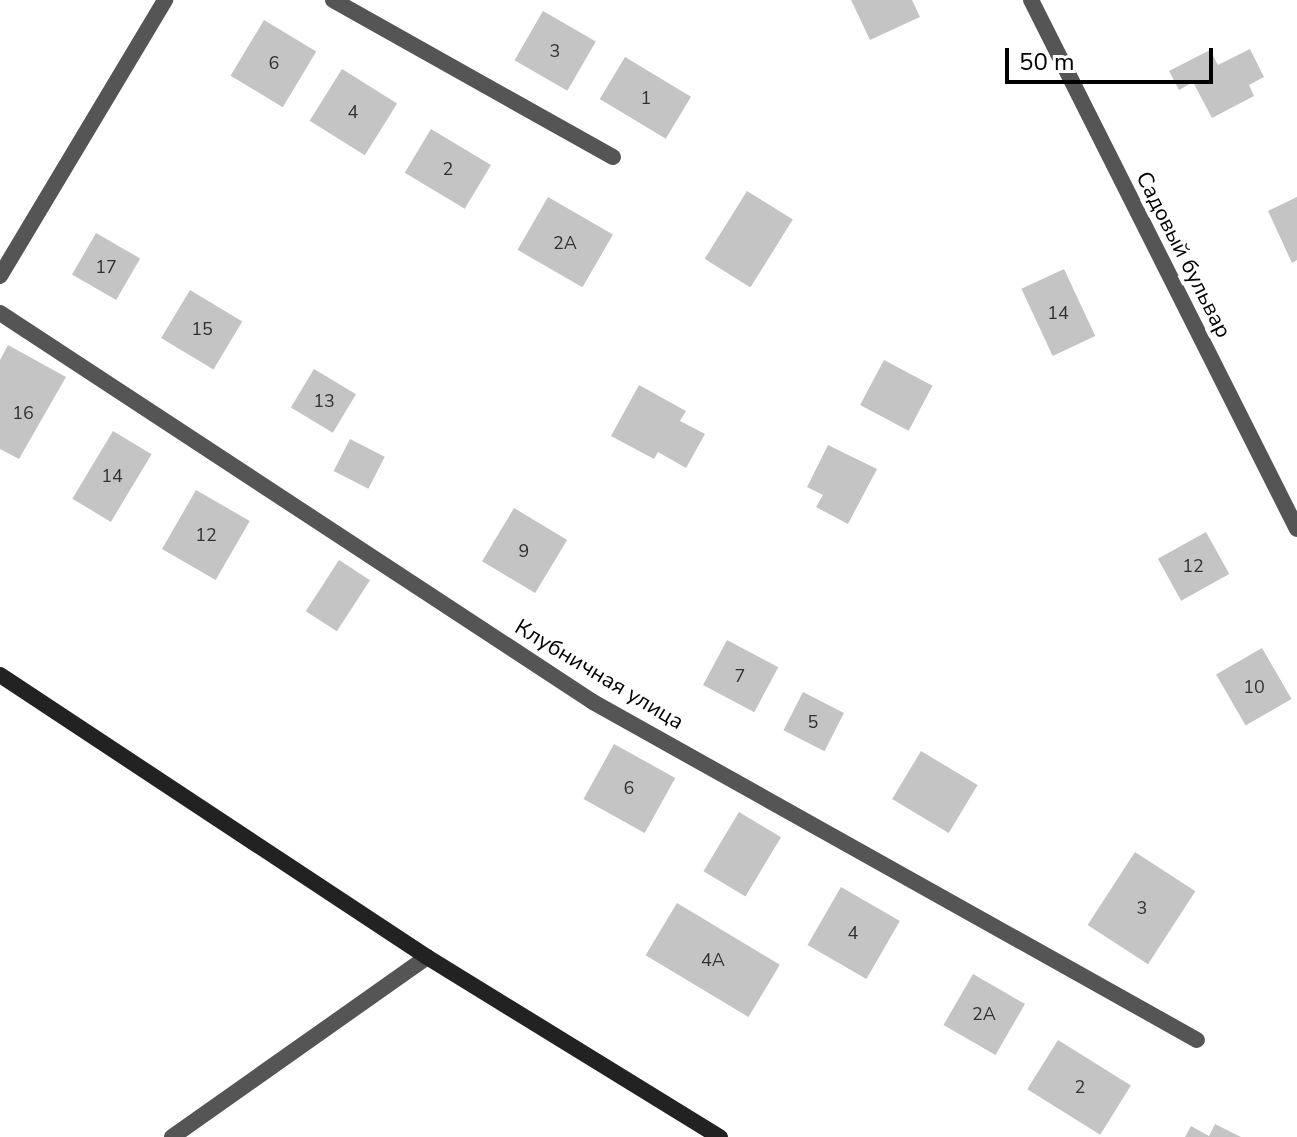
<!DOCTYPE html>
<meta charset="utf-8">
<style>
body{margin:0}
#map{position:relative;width:1297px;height:1137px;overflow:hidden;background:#fff;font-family:"Nunito Sans",sans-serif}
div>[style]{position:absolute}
.building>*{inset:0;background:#c4c4c4;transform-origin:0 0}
.minor>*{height:16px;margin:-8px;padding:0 8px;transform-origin:8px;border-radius:8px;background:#555}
.tertiary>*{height:16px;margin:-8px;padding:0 8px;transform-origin:8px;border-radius:8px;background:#555}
.secondary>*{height:16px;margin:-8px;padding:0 8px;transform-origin:8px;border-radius:8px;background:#222}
span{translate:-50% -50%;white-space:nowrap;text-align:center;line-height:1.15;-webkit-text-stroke:8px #fff;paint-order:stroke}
.number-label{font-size:18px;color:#313131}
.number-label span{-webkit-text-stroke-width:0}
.street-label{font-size:22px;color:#000}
.scale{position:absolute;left:1005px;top:48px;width:208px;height:36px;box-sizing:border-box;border:4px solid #000;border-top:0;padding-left:10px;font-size:24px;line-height:28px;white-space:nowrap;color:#000;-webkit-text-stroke:6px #fff;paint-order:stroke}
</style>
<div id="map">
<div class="building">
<i style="clip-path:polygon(851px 0,912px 0,920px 17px,870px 40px)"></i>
<i style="left:543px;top:11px;width:61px;height:57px;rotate:30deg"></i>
<i style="left:264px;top:20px;width:61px;height:65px;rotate:31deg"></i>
<i style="clip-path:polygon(1250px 49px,1264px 77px,1249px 85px,1254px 96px,1212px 118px,1193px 82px,1179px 90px,1169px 71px,1210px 50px,1218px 65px)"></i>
<i style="left:625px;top:57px;width:77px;height:49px;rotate:31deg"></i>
<i style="left:342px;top:69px;width:65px;height:61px;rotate:32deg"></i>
<i style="left:431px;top:129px;width:70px;height:51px;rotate:31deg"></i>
<i style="left:747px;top:191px;width:54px;height:80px;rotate:32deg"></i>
<i style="left:548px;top:197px;width:75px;height:61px;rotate:30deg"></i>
<i style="clip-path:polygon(1297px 197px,1297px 260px,1292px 263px,1268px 211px)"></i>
<i style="left:96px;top:233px;width:51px;height:48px;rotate:30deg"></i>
<i style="left:1064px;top:269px;width:74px;height:47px;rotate:65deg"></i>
<i style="left:190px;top:290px;width:61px;height:56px;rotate:31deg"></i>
<i style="clip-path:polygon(8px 345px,66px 377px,19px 459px,0 449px,0 360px)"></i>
<i style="left:884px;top:360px;width:55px;height:51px;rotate:28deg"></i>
<i style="left:314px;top:369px;width:49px;height:45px;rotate:31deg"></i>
<i style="clip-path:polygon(639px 385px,686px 411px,680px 421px,705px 434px,686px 468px,658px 452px,654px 459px,611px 436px)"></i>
<i style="left:113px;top:431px;width:45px;height:79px;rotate:31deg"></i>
<i style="left:350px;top:439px;width:39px;height:36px;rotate:27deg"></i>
<i style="clip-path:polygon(828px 445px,877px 469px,848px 524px,816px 507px,823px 495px,807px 487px)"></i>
<i style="left:196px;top:490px;width:62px;height:68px;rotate:30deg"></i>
<i style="left:514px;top:508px;width:62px;height:62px;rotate:31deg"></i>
<i style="left:1206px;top:532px;width:48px;height:55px;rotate:61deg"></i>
<i style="left:339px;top:560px;width:37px;height:61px;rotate:33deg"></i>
<i style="left:727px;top:640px;width:58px;height:51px;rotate:28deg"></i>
<i style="left:1262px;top:648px;width:59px;height:53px;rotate:60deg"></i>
<i style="left:803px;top:692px;width:46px;height:43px;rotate:27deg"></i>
<i style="left:614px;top:744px;width:70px;height:63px;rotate:29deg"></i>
<i style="left:921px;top:751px;width:66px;height:56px;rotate:31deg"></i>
<i style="left:739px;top:812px;width:49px;height:69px;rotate:31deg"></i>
<i style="left:1135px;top:852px;width:72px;height:87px;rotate:33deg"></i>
<i style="left:841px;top:887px;width:68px;height:67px;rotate:30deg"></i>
<i style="left:677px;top:903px;width:120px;height:61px;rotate:31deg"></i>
<i style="left:973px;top:974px;width:60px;height:59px;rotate:30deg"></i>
<i style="left:1058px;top:1040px;width:86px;height:58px;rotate:32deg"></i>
<i style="clip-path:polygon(1215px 1124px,1241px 1137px,1185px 1137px,1191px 1126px,1209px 1136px)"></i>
</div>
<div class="minor">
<i style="left:333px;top:0;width:321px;rotate:29.3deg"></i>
<i style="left:1031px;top:0;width:592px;rotate:63.31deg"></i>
<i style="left:0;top:276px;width:322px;rotate:-59.1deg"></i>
<i style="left:0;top:313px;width:709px;rotate:33.26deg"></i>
<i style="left:593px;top:702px;width:692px;rotate:29.23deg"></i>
</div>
<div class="tertiary">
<i style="left:172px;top:1137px;width:312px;rotate:-35.2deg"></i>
</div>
<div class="secondary">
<i style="left:0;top:675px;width:512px;rotate:33.44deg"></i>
<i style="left:427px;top:957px;width:344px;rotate:31.6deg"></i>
</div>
<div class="number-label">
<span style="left:555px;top:51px">3</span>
<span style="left:274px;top:63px">6</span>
<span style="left:646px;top:98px">1</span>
<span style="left:353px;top:112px">4</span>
<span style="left:448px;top:169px">2</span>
<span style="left:565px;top:243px">2А</span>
<span style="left:106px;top:267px">17</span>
<span style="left:1058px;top:313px">14</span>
<span style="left:202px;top:329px">15</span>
<span style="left:324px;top:401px">13</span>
<span style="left:23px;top:413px">16</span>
<span style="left:112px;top:476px">14</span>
<span style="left:206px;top:535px">12</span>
<span style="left:524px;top:551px">9</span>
<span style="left:1193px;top:566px">12</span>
<span style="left:740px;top:676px">7</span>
<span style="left:1254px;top:687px">10</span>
<span style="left:813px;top:722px">5</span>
<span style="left:629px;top:788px">6</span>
<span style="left:1142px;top:908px">3</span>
<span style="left:853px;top:933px">4</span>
<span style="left:713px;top:960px">4А</span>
<span style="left:984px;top:1014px">2А</span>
<span style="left:1080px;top:1087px">2</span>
</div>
<div class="street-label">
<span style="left:1183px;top:255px;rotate:63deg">Садовый бульвар</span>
<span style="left:599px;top:675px;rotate:31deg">Клубничная улица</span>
</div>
<div class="scale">50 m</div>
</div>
